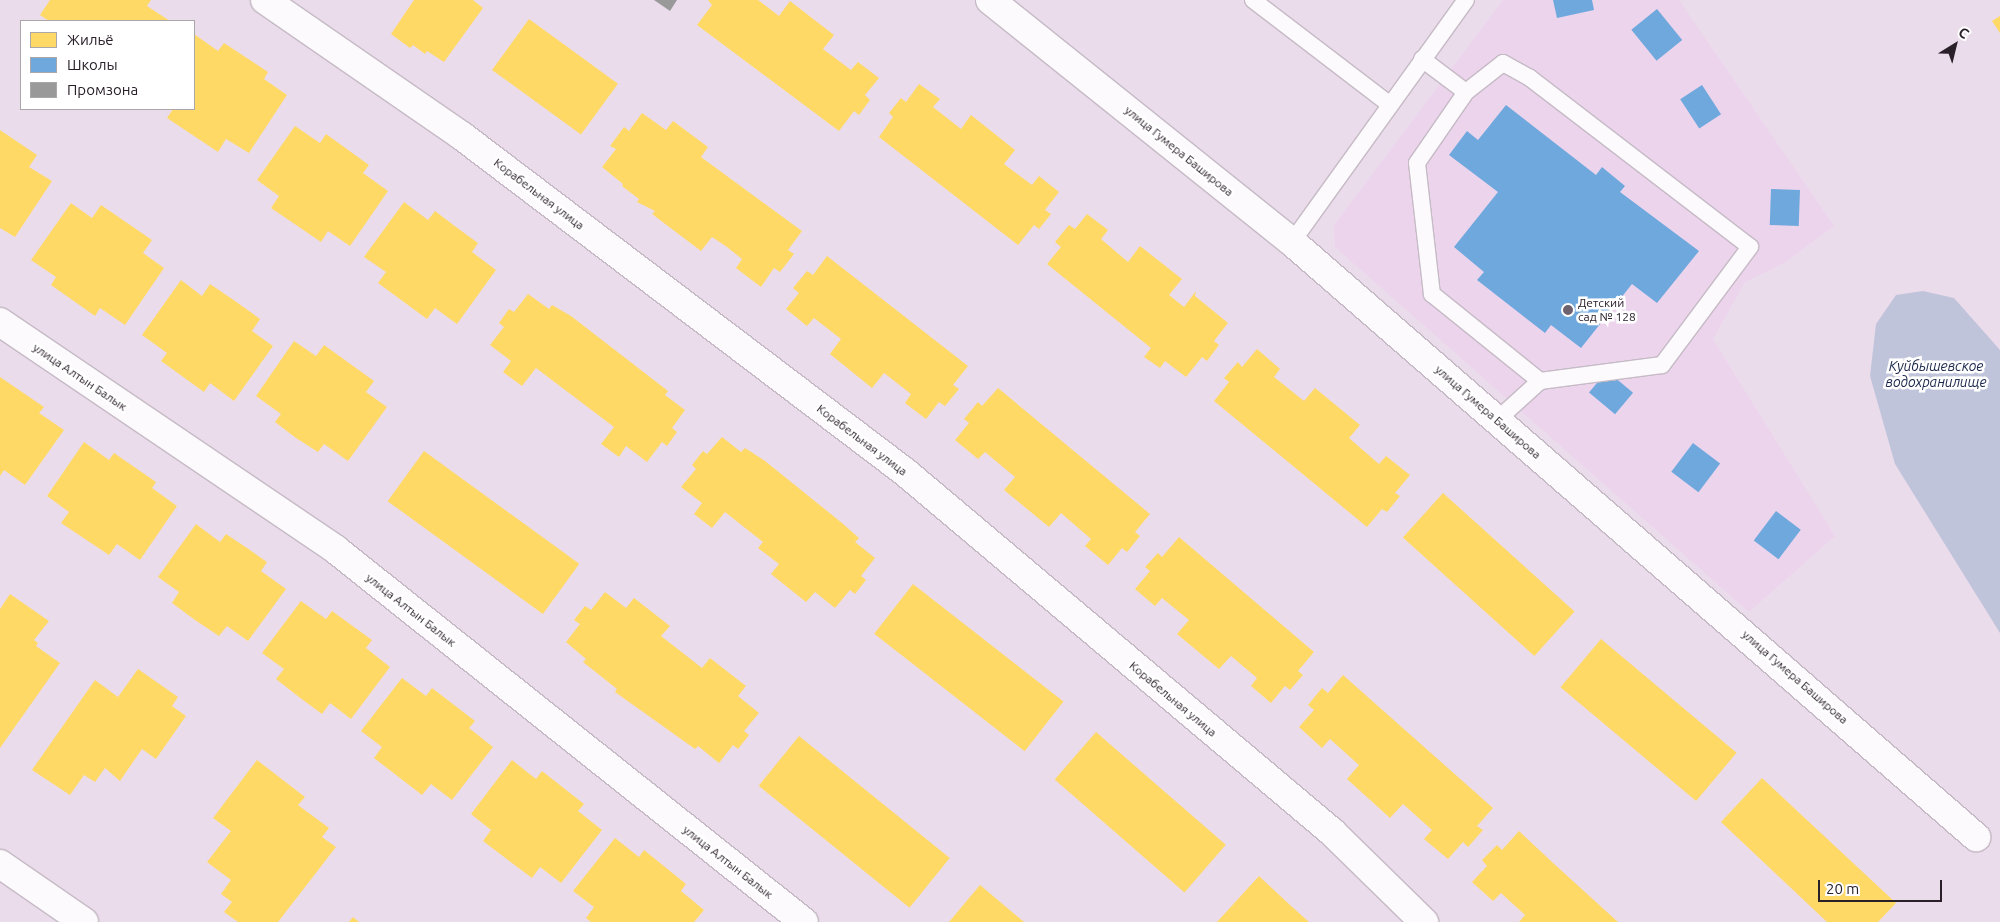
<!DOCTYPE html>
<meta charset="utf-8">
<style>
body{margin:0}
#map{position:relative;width:2000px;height:922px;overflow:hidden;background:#ebdcec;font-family:Ubuntu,sans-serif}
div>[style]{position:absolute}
.built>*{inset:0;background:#ecd4ed}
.water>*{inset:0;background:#c0c4db}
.homes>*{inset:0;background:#ffd966;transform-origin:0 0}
.schools>*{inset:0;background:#6fa8dc;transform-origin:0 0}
.industry>*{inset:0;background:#999}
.roads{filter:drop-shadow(1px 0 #c5bac5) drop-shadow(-1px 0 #c5bac5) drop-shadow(0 1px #c5bac5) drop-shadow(0 -1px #c5bac5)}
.service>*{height:16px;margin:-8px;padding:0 8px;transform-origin:8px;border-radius:8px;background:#fcfafc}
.minor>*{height:28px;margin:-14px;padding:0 14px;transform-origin:14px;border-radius:14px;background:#fcfafc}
.dots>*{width:14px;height:14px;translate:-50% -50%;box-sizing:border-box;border:2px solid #fff;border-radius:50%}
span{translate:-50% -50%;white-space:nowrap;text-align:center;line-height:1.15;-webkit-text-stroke:5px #fff;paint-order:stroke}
.street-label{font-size:12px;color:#2a202a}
.poi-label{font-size:12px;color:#2a202a}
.left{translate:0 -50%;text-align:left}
.water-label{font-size:14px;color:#1a274c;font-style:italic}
.legend{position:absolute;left:20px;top:20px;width:175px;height:90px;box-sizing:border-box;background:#fff;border:1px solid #aaa6aa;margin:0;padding:6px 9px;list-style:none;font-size:15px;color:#2a202a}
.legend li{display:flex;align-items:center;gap:10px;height:25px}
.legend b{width:25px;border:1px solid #aaa6aa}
.north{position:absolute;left:1930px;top:20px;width:50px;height:50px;-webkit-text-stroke:4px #fff;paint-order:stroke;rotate:36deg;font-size:14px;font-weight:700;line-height:20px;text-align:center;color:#2a202a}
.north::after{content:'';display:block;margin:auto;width:18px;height:22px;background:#2a202a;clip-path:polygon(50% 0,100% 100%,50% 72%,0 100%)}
.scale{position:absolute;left:1818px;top:880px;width:124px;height:22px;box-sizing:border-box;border:2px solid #2a202a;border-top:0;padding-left:6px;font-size:15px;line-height:18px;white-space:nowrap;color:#2a202a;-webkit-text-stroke:4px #fff;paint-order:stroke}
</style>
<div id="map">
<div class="built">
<i style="clip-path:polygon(1503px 0,1679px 0,1834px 226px,1786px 262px,1745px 282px,1713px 339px,1835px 536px,1749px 612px,1335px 247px,1334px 225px)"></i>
</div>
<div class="water">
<i style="clip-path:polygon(1923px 291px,1954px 298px,2000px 350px,2000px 633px,1895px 464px,1870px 376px,1876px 324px,1896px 295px)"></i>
</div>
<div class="homes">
<i style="clip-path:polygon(50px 0,151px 0,147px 6px,170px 21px,49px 21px,40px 15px)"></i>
<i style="clip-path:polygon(414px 0,473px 0,483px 8px,444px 62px,427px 51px,425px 54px,413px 45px,410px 48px,391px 34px)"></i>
<i style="clip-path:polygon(708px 0,758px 0,779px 16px,790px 1px,834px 35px,823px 49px,851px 70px,858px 62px,879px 78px,865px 95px,870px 100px,859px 115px,854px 111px,839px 131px,697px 25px,712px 5px)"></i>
<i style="clip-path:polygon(2000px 16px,2000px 33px,1992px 21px)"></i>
<i style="left:529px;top:19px;width:110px;height:63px;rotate:36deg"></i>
<i style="clip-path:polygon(194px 34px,218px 51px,224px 43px,268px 72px,264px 79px,287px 95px,249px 153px,226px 139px,218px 152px,167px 118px,173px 109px,194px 109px)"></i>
<i style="clip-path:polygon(919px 84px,940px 99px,933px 107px,961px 129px,971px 115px,1015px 150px,1004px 164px,1032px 185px,1039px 176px,1059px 192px,1045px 210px,1051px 214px,1039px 229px,1034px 225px,1018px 245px,879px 137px,893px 117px,889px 113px,901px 98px,906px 102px)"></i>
<i style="clip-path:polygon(642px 113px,666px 130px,673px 121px,708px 147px,701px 157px,802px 231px,788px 250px,794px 254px,780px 272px,774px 268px,761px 287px,736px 268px,742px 259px,727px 247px,712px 237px,701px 251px,652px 214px,655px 211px,637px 202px,639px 199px,622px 186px,623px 184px,602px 167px,616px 149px,610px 146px,624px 127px,629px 131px)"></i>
<i style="clip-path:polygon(295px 126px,320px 143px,326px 134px,369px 165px,363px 173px,388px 191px,350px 246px,328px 231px,321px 242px,271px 208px,279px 196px,257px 180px)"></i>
<i style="clip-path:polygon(0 130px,37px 155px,29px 167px,52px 181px,15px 237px,0 228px)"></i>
<i style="clip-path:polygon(404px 202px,428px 220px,435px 211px,456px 227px,478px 243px,472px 252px,496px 270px,457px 324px,435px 308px,427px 319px,378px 283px,386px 272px,364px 257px)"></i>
<i style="clip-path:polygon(71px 203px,92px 218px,101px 205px,152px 240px,143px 253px,164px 268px,125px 325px,100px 308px,95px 316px,51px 285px,56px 277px,31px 260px)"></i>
<i style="clip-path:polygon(1087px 214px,1108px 230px,1101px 239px,1128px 262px,1140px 246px,1182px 279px,1169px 295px,1184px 307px,1196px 291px,1195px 296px,1228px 323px,1214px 341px,1219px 345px,1207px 361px,1202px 357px,1186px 377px,1165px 361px,1160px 368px,1144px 357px,1151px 348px,1047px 264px,1061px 247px,1055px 242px,1069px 225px,1075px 229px)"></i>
<i style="clip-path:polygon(827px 256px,968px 366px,953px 385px,959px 389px,945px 406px,939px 402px,926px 419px,905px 403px,911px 394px,884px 373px,872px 388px,830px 354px,841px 339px,814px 318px,807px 326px,786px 309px,799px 293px,793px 288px,807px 271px,813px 275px)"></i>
<i style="clip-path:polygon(181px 280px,202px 296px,210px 284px,235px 301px,260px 319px,252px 331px,273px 346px,234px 401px,210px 383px,204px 392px,161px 361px,167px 353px,142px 335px)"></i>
<i style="clip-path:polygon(528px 294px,549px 309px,552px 305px,571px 316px,668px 391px,665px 395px,685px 410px,672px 428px,677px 432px,667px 446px,662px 442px,647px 462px,626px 446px,619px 457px,601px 444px,614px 427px,536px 368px,522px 386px,503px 372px,511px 361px,490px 345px,504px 327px,499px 323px,509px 309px,514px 312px)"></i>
<i style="clip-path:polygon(294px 341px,316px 356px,324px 345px,374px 381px,366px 392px,387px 407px,348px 461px,324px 444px,318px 452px,296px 438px,275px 422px,281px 414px,256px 396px)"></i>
<i style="clip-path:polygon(1257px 349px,1280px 369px,1274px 377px,1304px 401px,1315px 388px,1360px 425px,1349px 438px,1379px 464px,1386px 456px,1410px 475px,1395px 493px,1400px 496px,1387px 512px,1382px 509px,1367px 527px,1214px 401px,1229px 382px,1224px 378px,1238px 362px,1242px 367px)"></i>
<i style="clip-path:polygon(0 377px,44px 407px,39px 413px,64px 430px,25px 485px,4px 470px,0 476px)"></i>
<i style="clip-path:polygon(998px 388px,1150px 514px,1135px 532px,1140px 536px,1127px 552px,1122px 548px,1108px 565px,1085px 546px,1091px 539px,1061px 513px,1049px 527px,1004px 490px,1015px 477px,985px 452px,978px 459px,955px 440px,969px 423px,964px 419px,978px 402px,982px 406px)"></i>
<i style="clip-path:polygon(722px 437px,741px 452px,745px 448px,765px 461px,842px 523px,859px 538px,855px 542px,875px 558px,861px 576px,866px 580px,855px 594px,850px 590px,835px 608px,815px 592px,806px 602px,771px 574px,779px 564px,758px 548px,763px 542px,725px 512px,712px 528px,694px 514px,702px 503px,681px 487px,696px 469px,692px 465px,703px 451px,707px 454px)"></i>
<i style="clip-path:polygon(84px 442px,109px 460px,114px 453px,156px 482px,152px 488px,177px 506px,140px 560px,117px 544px,109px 555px,61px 523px,69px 512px,47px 496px)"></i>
<i style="left:424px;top:451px;width:192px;height:62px;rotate:36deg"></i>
<i style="left:1443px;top:493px;width:177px;height:60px;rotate:42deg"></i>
<i style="clip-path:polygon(196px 524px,220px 542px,226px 534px,247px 548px,267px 562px,261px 571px,286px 589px,248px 641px,227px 626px,219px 636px,195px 620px,172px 603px,179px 592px,158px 577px)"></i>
<i style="clip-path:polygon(1179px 537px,1314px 652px,1298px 671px,1303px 675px,1290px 690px,1285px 686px,1271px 703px,1251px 686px,1257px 678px,1231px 656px,1219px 669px,1177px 634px,1189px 620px,1162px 598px,1155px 606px,1135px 589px,1150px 571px,1145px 567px,1158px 553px,1162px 557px)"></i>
<i style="left:913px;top:584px;width:191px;height:63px;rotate:38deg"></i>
<i style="clip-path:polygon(605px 592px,626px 608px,634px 598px,670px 626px,661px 636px,702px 668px,710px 658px,746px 686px,738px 696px,759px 713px,744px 731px,749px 735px,738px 749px,733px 745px,719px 763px,698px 746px,695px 749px,615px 692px,617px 689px,583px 662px,586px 659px,566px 642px,580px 624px,574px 620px,585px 606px,591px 610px)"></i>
<i style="clip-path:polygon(10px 594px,49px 621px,34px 640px,38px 643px,36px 646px,60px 663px,0 748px,0 609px)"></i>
<i style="clip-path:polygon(301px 601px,326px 619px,332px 611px,372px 640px,366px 648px,390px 667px,351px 719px,330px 703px,322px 714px,299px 697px,276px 679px,284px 669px,262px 653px)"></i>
<i style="left:1601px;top:639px;width:177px;height:63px;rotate:40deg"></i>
<i style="clip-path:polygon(138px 669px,178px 697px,172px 706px,186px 716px,156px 759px,142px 749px,120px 781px,105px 768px,95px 782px,84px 775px,70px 795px,32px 770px,95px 680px,118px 697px)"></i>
<i style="clip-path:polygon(1343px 675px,1493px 808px,1477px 826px,1483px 830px,1468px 847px,1463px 842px,1448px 859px,1424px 839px,1432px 830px,1403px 804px,1390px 818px,1347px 779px,1359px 765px,1330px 739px,1322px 748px,1299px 727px,1314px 710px,1308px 705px,1322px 688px,1328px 693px)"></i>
<i style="clip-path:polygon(402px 678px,426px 696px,432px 688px,475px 721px,469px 728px,493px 747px,452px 800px,431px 784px,422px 795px,374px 758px,382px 747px,361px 731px)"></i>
<i style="left:1096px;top:732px;width:172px;height:63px;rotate:41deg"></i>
<i style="left:799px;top:736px;width:194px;height:64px;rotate:39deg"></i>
<i style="clip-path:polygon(257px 760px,305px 797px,298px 805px,329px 828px,322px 837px,336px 847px,278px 922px,238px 922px,224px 912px,232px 902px,221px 894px,231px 880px,207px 862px,231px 831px,213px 818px)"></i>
<i style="clip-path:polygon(512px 760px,536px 779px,542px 771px,584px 804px,578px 811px,602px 830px,561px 883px,540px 867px,532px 878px,483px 841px,491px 830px,471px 814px)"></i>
<i style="clip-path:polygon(1762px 778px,1896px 903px,1878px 922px,1827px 922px,1721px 822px)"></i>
<i style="clip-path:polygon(1519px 831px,1552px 862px,1618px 922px,1519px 922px,1525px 915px,1501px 893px,1493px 901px,1472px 882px,1487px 866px,1482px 860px,1497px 845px,1502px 850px)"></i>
<i style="clip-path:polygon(615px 838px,639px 857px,644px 850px,686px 884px,681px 891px,704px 910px,694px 922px,591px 922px,586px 918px,594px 907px,573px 891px)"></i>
<i style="clip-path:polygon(1259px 876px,1290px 905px,1309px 922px,1217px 922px)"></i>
<i style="clip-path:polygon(980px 885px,1024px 922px,949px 922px)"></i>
<i style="clip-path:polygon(353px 917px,359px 922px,349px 922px)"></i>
</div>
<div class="schools">
<i style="clip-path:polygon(1553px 0,1592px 0,1594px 10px,1557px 18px)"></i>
<i style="left:1657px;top:9px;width:40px;height:33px;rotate:51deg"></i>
<i style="left:1702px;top:85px;width:35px;height:26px;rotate:57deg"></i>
<i style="clip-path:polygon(1506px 105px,1596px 175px,1602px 167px,1625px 186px,1620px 192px,1699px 251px,1657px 303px,1632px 284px,1581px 348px,1551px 325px,1545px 333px,1477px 280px,1484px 272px,1454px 247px,1498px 192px,1449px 155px,1467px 131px,1478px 140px)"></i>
<i style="left:1771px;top:189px;width:29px;height:36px;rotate:2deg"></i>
<i style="left:1607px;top:371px;width:34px;height:28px;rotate:40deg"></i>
<i style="left:1693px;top:443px;width:34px;height:36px;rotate:37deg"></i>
<i style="left:1776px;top:511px;width:31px;height:37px;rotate:37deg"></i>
</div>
<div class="industry">
<i style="clip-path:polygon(654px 0,677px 0,670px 11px)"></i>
</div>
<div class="roads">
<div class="service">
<i style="left:1253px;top:0;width:171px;rotate:37.4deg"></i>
<i style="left:1422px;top:59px;width:55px;rotate:36.9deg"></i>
<i style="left:1466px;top:92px;width:47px;rotate:-38.1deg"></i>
<i style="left:1503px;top:63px;width:31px;rotate:29deg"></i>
<i style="left:1530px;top:78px;width:277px;rotate:37.5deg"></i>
<i style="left:1750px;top:247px;width:147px;rotate:126.7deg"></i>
<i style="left:1662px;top:365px;width:123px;rotate:172.5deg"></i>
<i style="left:1540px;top:381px;width:58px;rotate:137.8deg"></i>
<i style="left:1466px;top:92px;width:86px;rotate:124.6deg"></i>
<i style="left:1417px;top:163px;width:132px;rotate:83.5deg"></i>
<i style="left:1432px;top:294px;width:139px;rotate:38.9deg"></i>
<i style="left:1292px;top:242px;width:298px;rotate:-54.3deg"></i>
</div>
<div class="minor">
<i style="left:265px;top:0;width:239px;rotate:34.6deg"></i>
<i style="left:462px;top:136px;width:556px;rotate:37.18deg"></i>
<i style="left:905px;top:472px;width:559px;rotate:40.13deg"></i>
<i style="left:1332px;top:832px;width:129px;rotate:44.4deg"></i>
<i style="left:990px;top:0;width:387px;rotate:38.7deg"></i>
<i style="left:1292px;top:242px;width:907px;rotate:41.02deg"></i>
<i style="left:0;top:322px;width:405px;rotate:34.1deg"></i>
<i style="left:335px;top:549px;width:599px;rotate:38.5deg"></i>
<i style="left:0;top:864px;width:102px;rotate:34.6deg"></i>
</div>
</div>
<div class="dots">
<i style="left:1568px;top:310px;background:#6e626e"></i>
</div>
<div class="street-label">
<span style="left:1179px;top:151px;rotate:39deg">улица Гумера Баширова</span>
<span style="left:539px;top:194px;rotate:37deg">Корабельная улица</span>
<span style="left:80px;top:377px;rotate:34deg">улица Алтын Балык</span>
<span style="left:1488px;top:412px;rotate:41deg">улица Гумера Баширова</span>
<span style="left:862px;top:440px;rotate:37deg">Корабельная улица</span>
<span style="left:411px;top:610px;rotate:38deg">улица Алтын Балык</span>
<span style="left:1795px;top:677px;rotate:41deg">улица Гумера Баширова</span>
<span style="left:1173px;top:699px;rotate:40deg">Корабельная улица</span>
<span style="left:728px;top:862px;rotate:38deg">улица Алтын Балык</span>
</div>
<div class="poi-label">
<span class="left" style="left:1578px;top:310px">Детский<br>сад № 128</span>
</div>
<div class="water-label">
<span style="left:1936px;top:374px">Куйбышевское<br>водохранилище</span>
</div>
<ul class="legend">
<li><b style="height:14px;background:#ffd966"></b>Жильё</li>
<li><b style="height:14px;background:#6fa8dc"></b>Школы</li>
<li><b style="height:14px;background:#999"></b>Промзона</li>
</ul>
<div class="north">С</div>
<div class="scale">20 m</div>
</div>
